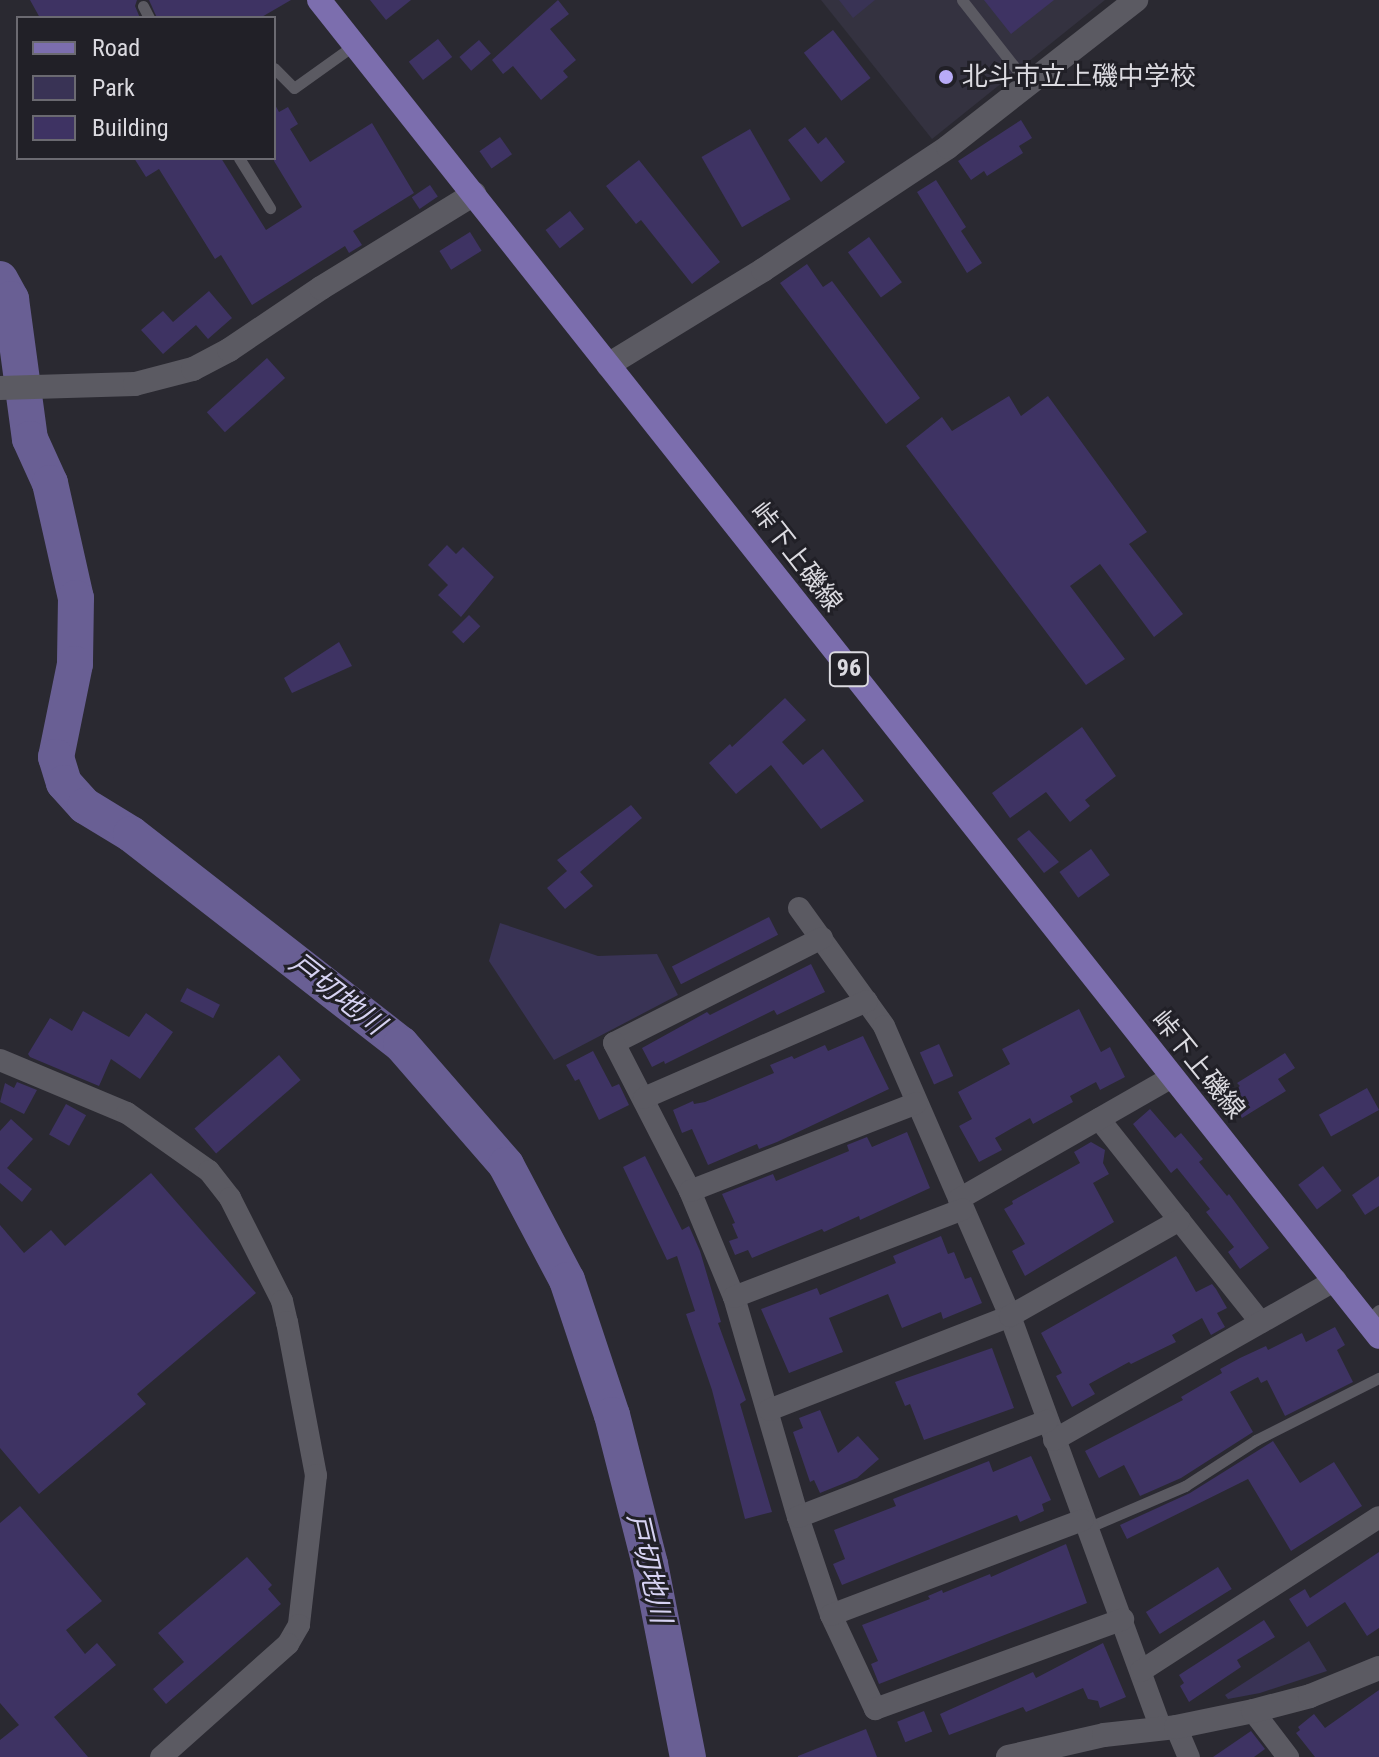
<!DOCTYPE html>
<meta charset="utf-8">
<style>
body{margin:0}
#map{position:relative;width:1379px;height:1757px;overflow:hidden;background:#2a2931;font-family:"Roboto Condensed","Noto Sans JP",sans-serif}
div>[style]{position:absolute}
.built>*{inset:0;background:#343240}
.green>*{inset:0;background:#393355}
.river>*{height:36px;margin:-18px;padding:0 18px;transform-origin:18px;border-radius:18px;background:#695f94}
.building>*{inset:0;background:#3e3363;transform-origin:0 0}
.service>*{height:11px;margin:-5.5px;padding:0 5.5px;transform-origin:5.5px;border-radius:5.5px;background:#5b5a62}
.minor>*{height:22px;margin:-11px;padding:0 11px;transform-origin:11px;border-radius:11px;background:#5b5a62}
.tertiary>*{height:24px;margin:-12px;padding:0 12px;transform-origin:12px;border-radius:12px;background:#5b5a62}
.primary>*{height:24px;margin:-12px;padding:0 12px;transform-origin:12px;border-radius:12px;background:#7c6eae}
.dots>*{width:22px;height:22px;translate:-50% -50%;box-sizing:border-box;border:4px solid #212027;border-radius:50%}
span{translate:-50% -50%;white-space:nowrap;text-align:center;line-height:1.15;-webkit-text-stroke:6px #212027;paint-order:stroke}
.shield-label span{padding:2px 6px;background:#212027;border:2px solid;border-radius:6px;-webkit-text-stroke-width:0}
.shield-label{font-size:24px;color:#dbdae0;font-weight:700}
.poi-label{font-size:26px;color:#dbdae0}
.left{translate:0 -50%;text-align:left}
.street-label{font-size:26px;color:#dbdae0}
.water-label{font-size:28px;color:#d6d2f2;font-style:italic}
.legend{position:absolute;left:16px;top:16px;width:260px;height:144px;box-sizing:border-box;background:#212027;border:2px solid #6b6a71;margin:0;padding:10px 14px;list-style:none;font-size:24px;color:#dbdae0}
.legend li{display:flex;align-items:center;gap:16px;height:40px}
.legend b{width:40px;border:2px solid #6b6a71}
</style>
<div id="map">
<div class="built">
<i style="clip-path:polygon(821px 0,1105px 0,932px 139px)"></i>
</div>
<div class="green">
<i style="clip-path:polygon(839px 0,875px 0,853px 18px)"></i>
<i style="clip-path:polygon(500px 923px,598px 956px,657px 954px,678px 995px,554px 1060px,489px 961px)"></i>
<i style="clip-path:polygon(1309px 1641px,1327px 1671px,1260px 1693px,1228px 1699px,1225px 1695px)"></i>
</div>
<div class="river">
<i style="left:0;top:279px;width:23px;rotate:61deg"></i>
<i style="left:11px;top:299px;width:141px;rotate:82.3deg"></i>
<i style="left:30px;top:439px;width:48px;rotate:65.6deg"></i>
<i style="left:50px;top:483px;width:118px;rotate:77.3deg"></i>
<i style="left:76px;top:598px;width:66px;rotate:90.9deg"></i>
<i style="left:75px;top:664px;width:95px;rotate:101.5deg"></i>
<i style="left:56px;top:757px;width:27px;rotate:73deg"></i>
<i style="left:64px;top:783px;width:31px;rotate:48deg"></i>
<i style="left:85px;top:806px;width:54px;rotate:31.3deg"></i>
<i style="left:131px;top:834px;width:342px;rotate:37.9deg"></i>
<i style="left:401px;top:1044px;width:160px;rotate:49deg"></i>
<i style="left:506px;top:1165px;width:130px;rotate:62.1deg"></i>
<i style="left:567px;top:1280px;width:142px;rotate:71.6deg"></i>
<i style="left:612px;top:1415px;width:154px;rotate:75.7deg"></i>
<i style="left:650px;top:1564px;width:197px;rotate:78.9deg"></i>
</div>
<div class="building">
<i style="clip-path:polygon(30px 0,137px 0,135px 6px,140px 18px,40px 18px)"></i>
<i style="clip-path:polygon(149px 0,291px 0,260px 18px,157px 18px)"></i>
<i style="clip-path:polygon(370px 0,411px 0,386px 20px)"></i>
<i style="clip-path:polygon(558px 0,569px 14px,550px 29px,576px 60px,563px 71px,568px 77px,541px 100px,513px 66px,503px 74px,492px 60px)"></i>
<i style="clip-path:polygon(984px 0,1054px 0,1011px 34px)"></i>
<i style="left:833px;top:30px;width:61px;height:37px;rotate:52deg"></i>
<i style="left:438px;top:39px;width:23px;height:37px;rotate:52deg"></i>
<i style="left:479px;top:40px;width:18px;height:26px;rotate:49deg"></i>
<i style="clip-path:polygon(274px 103px,279px 112px,288px 107px,298px 124px,290px 129px,310px 162px,372px 123px,414px 193px,353px 231px,362px 245px,349px 253px,345px 246px,252px 305px,221px 255px,215px 259px,159px 169px,146px 177px,134px 158px,221px 158px,266px 230px,302px 207px,274px 161px)"></i>
<i style="clip-path:polygon(1021px 120px,1032px 138px,1019px 146px,1023px 153px,987px 176px,984px 171px,971px 180px,958px 161px)"></i>
<i style="clip-path:polygon(805px 127px,818px 144px,826px 137px,845px 162px,821px 182px,788px 140px)"></i>
<i style="left:750px;top:129px;width:81px;height:56px;rotate:60deg"></i>
<i style="left:500px;top:137px;width:21px;height:25px;rotate:55deg"></i>
<i style="clip-path:polygon(639px 160px,720px 262px,692px 284px,641px 220px,636px 224px,606px 186px)"></i>
<i style="clip-path:polygon(936px 180px,966px 227px,961px 231px,982px 263px,967px 273px,917px 192px)"></i>
<i style="left:430px;top:185px;width:14px;height:22px;rotate:56deg"></i>
<i style="left:570px;top:211px;width:23px;height:31px;rotate:52deg"></i>
<i style="left:470px;top:232px;width:22px;height:36px;rotate:58deg"></i>
<i style="left:869px;top:237px;width:56px;height:26px;rotate:54deg"></i>
<i style="clip-path:polygon(807px 264px,823px 287px,832px 281px,920px 398px,886px 424px,780px 283px)"></i>
<i style="clip-path:polygon(209px 291px,232px 318px,208px 339px,196px 325px,163px 354px,141px 330px,163px 311px,173px 322px)"></i>
<i style="left:267px;top:358px;width:27px;height:81px;rotate:48deg"></i>
<i style="clip-path:polygon(1009px 396px,1021px 416px,1048px 396px,1147px 532px,1129px 544px,1183px 614px,1154px 637px,1100px 564px,1070px 586px,1125px 659px,1086px 685px,906px 446px,942px 417px,952px 431px)"></i>
<i style="clip-path:polygon(447px 545px,456px 554px,463px 547px,494px 577px,461px 617px,438px 595px,448px 585px,428px 565px)"></i>
<i style="left:469px;top:615px;width:16px;height:24px;rotate:45deg"></i>
<i style="clip-path:polygon(339px 642px,352px 666px,292px 693px,284px 678px)"></i>
<i style="clip-path:polygon(785px 698px,806px 720px,782px 742px,803px 765px,823px 749px,864px 801px,821px 829px,771px 765px,736px 794px,709px 763px,730px 744px,732px 747px)"></i>
<i style="clip-path:polygon(1082px 727px,1116px 776px,1085px 800px,1090px 806px,1070px 822px,1046px 792px,1010px 818px,992px 793px)"></i>
<i style="clip-path:polygon(631px 805px,642px 818px,580px 872px,593px 886px,565px 909px,547px 888px,567px 871px,557px 860px)"></i>
<i style="clip-path:polygon(1029px 830px,1059px 862px,1044px 873px,1017px 839px)"></i>
<i style="left:1091px;top:849px;width:32px;height:39px;rotate:54deg"></i>
<i style="left:769px;top:917px;width:20px;height:109px;rotate:63deg"></i>
<i style="clip-path:polygon(811px 964px,825px 992px,777px 1015px,774px 1010px,665px 1064px,664px 1061px,652px 1067px,642px 1048px,707px 1012px,710px 1015px)"></i>
<i style="left:187px;top:988px;width:37px;height:15px;rotate:27deg"></i>
<i style="clip-path:polygon(1079px 1009px,1101px 1052px,1110px 1047px,1125px 1077px,1100px 1090px,1096px 1082px,1070px 1096px,1073px 1102px,1033px 1124px,1030px 1118px,995px 1138px,1002px 1150px,979px 1162px,959px 1126px,972px 1119px,958px 1092px,1010px 1064px,1002px 1049px)"></i>
<i style="clip-path:polygon(83px 1011px,129px 1037px,146px 1013px,173px 1032px,140px 1079px,111px 1059px,99px 1086px,30px 1057px,28px 1054px,50px 1018px,72px 1031px)"></i>
<i style="clip-path:polygon(863px 1036px,889px 1089px,777px 1142px,759px 1149px,757px 1144px,708px 1165px,692px 1129px,682px 1133px,673px 1110px,693px 1101px,694px 1104px,705px 1102px,774px 1073px,770px 1065px,792px 1056px,794px 1059px,825px 1045px,828px 1051px)"></i>
<i style="left:939px;top:1044px;width:35px;height:21px;rotate:66deg"></i>
<i style="clip-path:polygon(593px 1051px,612px 1087px,619px 1084px,629px 1105px,599px 1120px,579px 1079px,575px 1081px,566px 1065px)"></i>
<i style="clip-path:polygon(1285px 1053px,1295px 1068px,1278px 1079px,1286px 1091px,1242px 1118px,1227px 1094px,1240px 1086px,1237px 1083px)"></i>
<i style="left:279px;top:1055px;width:33px;height:112px;rotate:49deg"></i>
<i style="clip-path:polygon(17px 1082px,37px 1090px,24px 1114px,0 1102px,5px 1083px,14px 1088px)"></i>
<i style="left:1367px;top:1088px;width:25px;height:55px;rotate:61deg"></i>
<i style="left:66px;top:1104px;width:23px;height:35px;rotate:29deg"></i>
<i style="clip-path:polygon(1150px 1109px,1175px 1138px,1181px 1133px,1203px 1159px,1199px 1162px,1227px 1196px,1229px 1194px,1269px 1248px,1240px 1269px,1228px 1252px,1234px 1247px,1206px 1212px,1210px 1209px,1177px 1168px,1171px 1173px,1133px 1124px)"></i>
<i style="clip-path:polygon(11px 1119px,33px 1139px,7px 1168px,32px 1189px,22px 1202px,0 1183px,0 1131px)"></i>
<i style="clip-path:polygon(907px 1132px,930px 1188px,860px 1220px,859px 1216px,824px 1232px,822px 1229px,752px 1258px,748px 1250px,735px 1255px,729px 1241px,738px 1238px,732px 1224px,735px 1223px,722px 1194px,773px 1174px,776px 1181px,849px 1151px,847px 1145px,867px 1137px,872px 1147px)"></i>
<i style="clip-path:polygon(1091px 1142px,1105px 1150px,1103px 1163px,1109px 1174px,1093px 1183px,1114px 1222px,1025px 1276px,1012px 1251px,1025px 1244px,1004px 1209px,1013px 1204px,1012px 1201px,1080px 1163px,1074px 1152px)"></i>
<i style="clip-path:polygon(645px 1156px,682px 1230px,689px 1226px,700px 1251px,721px 1322px,718px 1323px,746px 1400px,740px 1404px,772px 1512px,745px 1519px,712px 1390px,686px 1314px,695px 1311px,677px 1256px,667px 1260px,623px 1167px)"></i>
<i style="left:1323px;top:1166px;width:31px;height:31px;rotate:53deg"></i>
<i style="clip-path:polygon(151px 1173px,256px 1293px,137px 1394px,146px 1404px,39px 1494px,0 1448px,0 1225px,24px 1253px,51px 1230px,65px 1246px)"></i>
<i style="clip-path:polygon(1379px 1176px,1379px 1206px,1365px 1215px,1352px 1195px)"></i>
<i style="clip-path:polygon(941px 1236px,948px 1254px,954px 1252px,965px 1279px,971px 1277px,982px 1303px,943px 1319px,941px 1312px,902px 1328px,888px 1294px,829px 1318px,843px 1352px,789px 1373px,761px 1309px,817px 1288px,820px 1295px,896px 1263px,893px 1256px)"></i>
<i style="clip-path:polygon(1176px 1256px,1196px 1292px,1212px 1284px,1216px 1289px,1227px 1308px,1217px 1313px,1225px 1327px,1211px 1335px,1202px 1318px,1172px 1335px,1176px 1342px,1131px 1364px,1129px 1362px,1089px 1384px,1095px 1394px,1072px 1407px,1056px 1376px,1062px 1373px,1041px 1333px)"></i>
<i style="clip-path:polygon(1335px 1327px,1345px 1345px,1337px 1350px,1353px 1382px,1285px 1416px,1267px 1380px,1261px 1383px,1258px 1377px,1230px 1392px,1253px 1432px,1181px 1478px,1140px 1496px,1124px 1465px,1099px 1478px,1085px 1451px,1183px 1400px,1181px 1397px,1222px 1373px,1220px 1369px,1240px 1358px,1266px 1346px,1268px 1350px,1302px 1333px,1306px 1342px)"></i>
<i style="clip-path:polygon(992px 1348px,1014px 1408px,924px 1440px,910px 1404px,905px 1406px,895px 1382px)"></i>
<i style="clip-path:polygon(820px 1410px,838px 1453px,858px 1436px,879px 1459px,857px 1478px,820px 1493px,814px 1480px,810px 1482px,793px 1432px,803px 1428px,799px 1418px)"></i>
<i style="clip-path:polygon(1273px 1441px,1300px 1483px,1334px 1462px,1362px 1506px,1291px 1551px,1248px 1479px,1127px 1539px,1120px 1525px,1190px 1493px)"></i>
<i style="clip-path:polygon(1031px 1456px,1051px 1500px,1042px 1504px,1044px 1511px,1020px 1522px,1017px 1515px,842px 1585px,833px 1564px,845px 1559px,834px 1530px,896px 1506px,893px 1499px,989px 1461px,993px 1472px)"></i>
<i style="clip-path:polygon(20px 1506px,102px 1601px,66px 1630px,85px 1654px,97px 1643px,116px 1665px,54px 1717px,88px 1757px,0 1757px,0 1740px,19px 1725px,0 1703px,0 1523px)"></i>
<i style="clip-path:polygon(1066px 1544px,1087px 1603px,879px 1684px,871px 1664px,878px 1661px,862px 1625px,930px 1599px,928px 1596px,942px 1590px,943px 1593px,990px 1574px,991px 1577px)"></i>
<i style="clip-path:polygon(1379px 1552px,1379px 1628px,1367px 1636px,1345px 1602px,1307px 1627px,1289px 1599px,1305px 1589px,1310px 1598px)"></i>
<i style="clip-path:polygon(247px 1557px,272px 1585px,268px 1589px,281px 1604px,166px 1704px,153px 1689px,184px 1662px,158px 1633px)"></i>
<i style="left:1218px;top:1567px;width:26px;height:85px;rotate:58deg"></i>
<i style="clip-path:polygon(1264px 1620px,1275px 1637px,1237px 1660px,1241px 1667px,1189px 1702px,1180px 1686px,1184px 1683px,1179px 1675px)"></i>
<i style="clip-path:polygon(1103px 1643px,1126px 1697px,1100px 1708px,1098px 1701px,1088px 1699px,1083px 1688px,1026px 1712px,1023px 1707px,949px 1735px,940px 1714px,1033px 1672px,1036px 1678px)"></i>
<i style="clip-path:polygon(1379px 1690px,1379px 1757px,1315px 1757px,1296px 1733px,1300px 1730px,1298px 1727px,1314px 1714px,1325px 1728px)"></i>
<i style="left:924px;top:1711px;width:22px;height:29px;rotate:68deg"></i>
<i style="clip-path:polygon(866px 1729px,877px 1757px,798px 1757px,798px 1756px)"></i>
<i style="clip-path:polygon(1251px 1731px,1265px 1749px,1254px 1757px,1213px 1757px)"></i>
</div>
<div class="service">
<i style="left:962px;top:0;width:108px;rotate:51.8deg"></i>
<i style="left:143px;top:6px;width:13px;rotate:63deg"></i>
<i style="left:274px;top:68px;width:28px;rotate:45deg"></i>
<i style="left:294px;top:88px;width:74px;rotate:-35.6deg"></i>
<i style="left:239px;top:158px;width:59px;rotate:58.2deg"></i>
<i style="left:1367px;top:1321px;width:16px;rotate:-43deg"></i>
<i style="left:1087px;top:1528px;width:107px;rotate:-23.2deg"></i>
<i style="left:1185px;top:1486px;width:85px;rotate:-32.9deg"></i>
<i style="left:1256px;top:1440px;width:138px;rotate:-26.8deg"></i>
</div>
<div class="minor">
<i style="left:799px;top:908px;width:145px;rotate:54.2deg"></i>
<i style="left:884px;top:1026px;width:316px;rotate:66.5deg"></i>
<i style="left:1010px;top:1316px;width:439px;rotate:69.9deg"></i>
<i style="left:822px;top:938px;width:233px;rotate:153.2deg"></i>
<i style="left:614px;top:1043px;width:166px;rotate:62.8deg"></i>
<i style="left:690px;top:1191px;width:115px;rotate:67.5deg"></i>
<i style="left:734px;top:1297px;width:229px;rotate:73.8deg"></i>
<i style="left:798px;top:1517px;width:103px;rotate:71.4deg"></i>
<i style="left:831px;top:1615px;width:104px;rotate:64.9deg"></i>
<i style="left:875px;top:1709px;width:264px;rotate:-19.9deg"></i>
<i style="left:0;top:1060px;width:138px;rotate:22.7deg"></i>
<i style="left:127px;top:1113px;width:100px;rotate:35.3deg"></i>
<i style="left:209px;top:1171px;width:34px;rotate:52deg"></i>
<i style="left:230px;top:1198px;width:115px;rotate:63.2deg"></i>
<i style="left:282px;top:1301px;width:22px;rotate:77deg"></i>
<i style="left:287px;top:1322px;width:156px;rotate:79.3deg"></i>
<i style="left:316px;top:1475px;width:151px;rotate:96.5deg"></i>
<i style="left:299px;top:1625px;width:22px;rotate:120deg"></i>
<i style="left:288px;top:1644px;width:170px;rotate:138.3deg"></i>
<i style="left:644px;top:1098px;width:243px;rotate:-23.5deg"></i>
<i style="left:1099px;top:1119px;width:260px;rotate:51.5deg"></i>
<i style="left:690px;top:1191px;width:243px;rotate:-21.2deg"></i>
<i style="left:959px;top:1199px;width:245px;rotate:-29.8deg"></i>
<i style="left:734px;top:1297px;width:245px;rotate:-21deg"></i>
<i style="left:769px;top:1410px;width:259px;rotate:-21.3deg"></i>
<i style="left:1010px;top:1316px;width:195px;rotate:-29.5deg"></i>
<i style="left:1054px;top:1440px;width:324px;rotate:-29.6deg"></i>
<i style="left:798px;top:1517px;width:267px;rotate:-21.1deg"></i>
<i style="left:831px;top:1615px;width:269px;rotate:-20.7deg"></i>
<i style="left:1141px;top:1671px;width:283px;rotate:-32.9deg"></i>
<i style="left:1253px;top:1711px;width:58px;rotate:52.7deg"></i>
<i style="left:1176px;top:1727px;width:33px;rotate:67deg"></i>
</div>
<div class="tertiary">
<i style="left:608px;top:365px;width:182px;rotate:-31.5deg"></i>
<i style="left:763px;top:270px;width:222px;rotate:-33.6deg"></i>
<i style="left:948px;top:147px;width:239px;rotate:-38deg"></i>
<i style="left:0;top:388px;width:135px;rotate:-1.7deg"></i>
<i style="left:135px;top:384px;width:60px;rotate:-14.5deg"></i>
<i style="left:193px;top:369px;width:41px;rotate:-27.8deg"></i>
<i style="left:229px;top:350px;width:111px;rotate:-34deg"></i>
<i style="left:321px;top:288px;width:180px;rotate:-31.6deg"></i>
<i style="left:1008px;top:1757px;width:98px;rotate:-12.9deg"></i>
<i style="left:1104px;top:1735px;width:72px;rotate:-6.3deg"></i>
<i style="left:1176px;top:1727px;width:79px;rotate:-11.7deg"></i>
<i style="left:1253px;top:1711px;width:59px;rotate:-14.7deg"></i>
<i style="left:1310px;top:1696px;width:74px;rotate:-22.1deg"></i>
</div>
<div class="primary">
<i style="left:319px;top:0;width:1706px;rotate:51.59deg"></i>
</div>
<div class="dots">
<i style="left:946px;top:77px;background:#b8abf7"></i>
</div>
<div class="shield-label">
<span style="left:849px;top:669px">96</span>
</div>
<div class="poi-label">
<span class="left" style="left:962px;top:77px">北斗市立上磯中学校</span>
</div>
<div class="street-label">
<span style="left:796px;top:557px;rotate:52deg">峠下上磯線</span>
<span style="left:1198px;top:1065px;rotate:51deg">峠下上磯線</span>
</div>
<div class="water-label">
<span style="left:337px;top:994px;rotate:38deg">戸切地川</span>
<span style="left:649px;top:1568px;rotate:77deg">戸切地川</span>
</div>
<ul class="legend">
<li><b style="height:10px;background:#7c6eae"></b>Road</li>
<li><b style="height:22px;background:#393355"></b>Park</li>
<li><b style="height:22px;background:#3e3363"></b>Building</li>
</ul>
</div>
